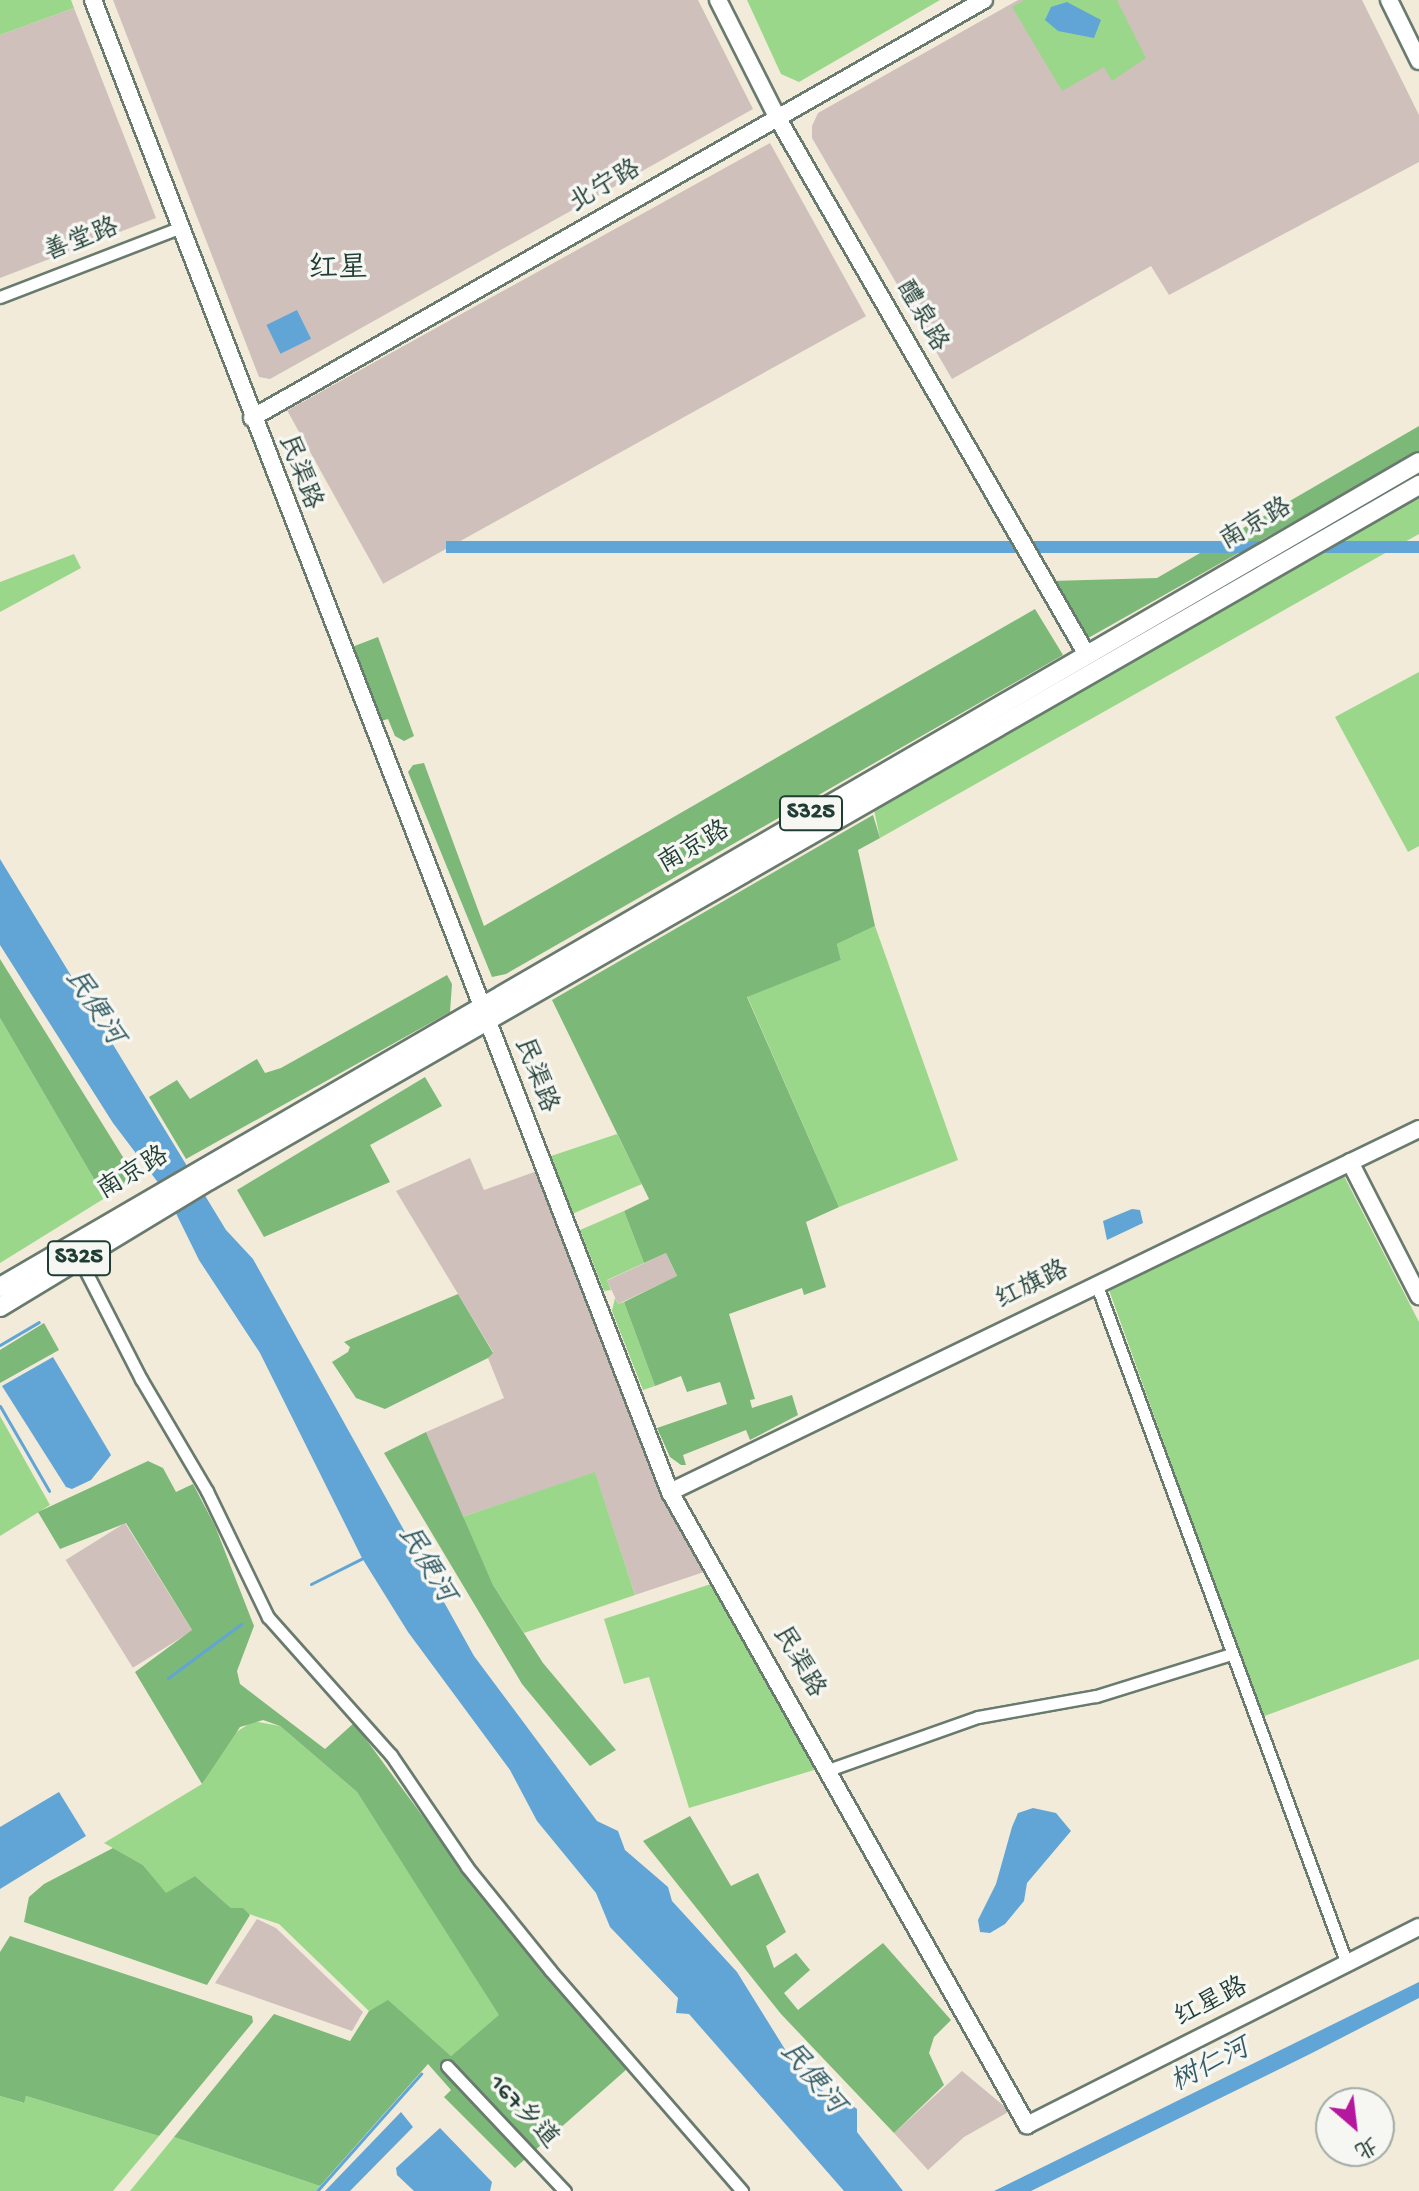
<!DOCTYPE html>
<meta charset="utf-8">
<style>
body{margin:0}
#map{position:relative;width:1419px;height:2191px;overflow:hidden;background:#f2ebd9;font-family:"Gochi Hand","LXGW WenKai TC",sans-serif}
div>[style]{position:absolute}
.industrial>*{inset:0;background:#d0c0bc;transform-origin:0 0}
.green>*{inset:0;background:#9bd78b}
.forest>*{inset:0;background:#7cb877}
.water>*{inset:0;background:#60a5d6;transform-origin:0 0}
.stream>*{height:3px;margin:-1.5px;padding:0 1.5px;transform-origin:1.5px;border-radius:1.5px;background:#60a5d6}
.roads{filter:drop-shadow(2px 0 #697a6e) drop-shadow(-2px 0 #697a6e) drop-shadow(0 2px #697a6e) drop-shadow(0 -2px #697a6e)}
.street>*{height:11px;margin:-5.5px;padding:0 5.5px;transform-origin:5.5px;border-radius:5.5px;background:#fff}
.secondary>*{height:16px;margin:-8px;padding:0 8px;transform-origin:8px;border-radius:8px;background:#fff}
.primary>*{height:18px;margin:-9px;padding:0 9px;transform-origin:9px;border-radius:9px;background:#fff}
span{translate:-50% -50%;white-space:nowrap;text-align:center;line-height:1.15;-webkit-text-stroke:7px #f6f6f2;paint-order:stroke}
.shield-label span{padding:2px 6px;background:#f6f6f2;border:2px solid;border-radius:6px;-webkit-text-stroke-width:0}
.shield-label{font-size:24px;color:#1f3d34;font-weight:700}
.street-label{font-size:26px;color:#1f3d34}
.water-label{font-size:28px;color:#325c65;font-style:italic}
.quarter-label{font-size:30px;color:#1f3d34}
.north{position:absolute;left:1315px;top:2087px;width:80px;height:80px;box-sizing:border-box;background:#f6f6f2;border:2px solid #a0aca6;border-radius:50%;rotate:152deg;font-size:22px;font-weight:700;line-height:32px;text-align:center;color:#1f3d34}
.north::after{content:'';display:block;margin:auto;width:28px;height:36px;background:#b5179e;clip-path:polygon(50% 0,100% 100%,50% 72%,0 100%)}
</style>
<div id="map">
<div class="industrial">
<i style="clip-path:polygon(113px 0,698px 0,753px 109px,270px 379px,259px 377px)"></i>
<i style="clip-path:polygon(1018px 0,1362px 0,1419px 115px,1419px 162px,1169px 295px,1151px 266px,952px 379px,812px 138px,812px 126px,818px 113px)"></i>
<i style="clip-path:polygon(74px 8px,156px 218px,0 278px,0 35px)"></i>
<i style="left:770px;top:143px;width:198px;height:552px;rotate:61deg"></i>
<i style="clip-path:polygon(470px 1158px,484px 1190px,537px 1171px,642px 1436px,707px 1571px,635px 1595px,595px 1473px,462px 1517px,426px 1432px,504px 1398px,488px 1358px,493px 1352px,396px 1191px)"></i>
<i style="left:666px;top:1253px;width:26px;height:65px;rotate:65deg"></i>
<i style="left:125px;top:1523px;width:127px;height:70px;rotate:58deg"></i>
<i style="clip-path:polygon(257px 1919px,276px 1928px,363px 2012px,352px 2031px,215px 1983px)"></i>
<i style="clip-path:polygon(962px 2071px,1010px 2111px,964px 2137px,928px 2170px,894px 2133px)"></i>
</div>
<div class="green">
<i style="clip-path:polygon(0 0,71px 0,74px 8px,0 35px)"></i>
<i style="clip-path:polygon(747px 0,940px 0,799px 82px,781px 74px)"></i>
<i style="clip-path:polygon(1024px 0,1117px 0,1146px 58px,1112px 81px,1104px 67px,1062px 91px,1012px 7px)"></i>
<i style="clip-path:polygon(1419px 495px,1419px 534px,880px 838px,874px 810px)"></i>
<i style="clip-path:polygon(74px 554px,81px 568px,0 612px,0 582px)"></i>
<i style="clip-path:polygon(1419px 672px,1419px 846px,1408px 852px,1335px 717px)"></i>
<i style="clip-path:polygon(875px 926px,958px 1160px,839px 1207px,747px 996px,841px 960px,837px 944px)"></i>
<i style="clip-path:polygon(0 1018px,105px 1198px,0 1263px)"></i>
<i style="clip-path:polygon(617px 1134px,642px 1184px,572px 1214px,551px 1156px)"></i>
<i style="clip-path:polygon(1343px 1174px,1419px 1322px,1419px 1659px,1262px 1717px,1109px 1290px)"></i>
<i style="clip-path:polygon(624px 1211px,644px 1263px,607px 1280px,611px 1290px,604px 1291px,580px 1230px)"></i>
<i style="clip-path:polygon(615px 1298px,618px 1304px,624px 1302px,655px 1386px,643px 1390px,612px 1311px)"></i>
<i style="clip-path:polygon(0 1416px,50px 1505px,0 1536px)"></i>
<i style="clip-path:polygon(595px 1472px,635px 1595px,524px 1633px,493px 1585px,462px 1517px)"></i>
<i style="clip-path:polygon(717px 1582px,824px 1767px,689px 1808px,649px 1677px,624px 1684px,604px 1619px)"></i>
<i style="clip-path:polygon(253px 1721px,280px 1726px,357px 1792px,500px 2015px,451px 2056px,388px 2001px,369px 2011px,279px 1924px,231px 1908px,195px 1876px,166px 1894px,143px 1865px,104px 1843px,202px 1784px,232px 1735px)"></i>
<i style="clip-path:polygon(0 2096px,23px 2103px,26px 2096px,159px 2136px,113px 2191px,0 2191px)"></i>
<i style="clip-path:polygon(174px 2137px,320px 2186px,316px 2191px,130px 2191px)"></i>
</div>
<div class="forest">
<i style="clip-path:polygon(1419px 426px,1419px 451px,1090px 637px,1083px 638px,1051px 581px,1157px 578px)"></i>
<i style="clip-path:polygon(1035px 609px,1063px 655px,506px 974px,492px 977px,408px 772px,413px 765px,424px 763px,484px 926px)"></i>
<i style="clip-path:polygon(378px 637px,414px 736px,404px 741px,395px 736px,388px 719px,381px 721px,352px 647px)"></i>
<i style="clip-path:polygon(873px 815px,880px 838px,858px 850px,875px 926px,837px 944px,841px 960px,747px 997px,839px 1207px,806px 1222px,826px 1287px,804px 1295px,802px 1288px,729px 1314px,755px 1399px,750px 1400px,752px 1408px,792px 1395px,798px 1415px,750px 1440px,746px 1430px,683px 1455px,686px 1465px,681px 1465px,670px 1457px,657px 1428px,727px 1404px,720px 1382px,687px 1392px,681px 1376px,655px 1386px,624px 1302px,677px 1276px,666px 1253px,644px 1263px,624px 1211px,649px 1199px,552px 1000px)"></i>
<i style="clip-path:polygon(0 959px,136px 1178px,105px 1198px,0 1018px)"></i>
<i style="clip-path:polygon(447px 975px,452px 984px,450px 1012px,186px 1159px,149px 1097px,177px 1080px,190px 1099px,257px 1059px,265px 1073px,281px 1068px)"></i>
<i style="clip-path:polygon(425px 1077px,442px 1106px,370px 1145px,390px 1182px,264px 1237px,237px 1190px)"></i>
<i style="clip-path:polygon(458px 1294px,493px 1353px,488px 1358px,385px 1409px,356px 1398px,332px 1362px,348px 1352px,350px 1347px,344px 1342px)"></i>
<i style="clip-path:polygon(44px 1323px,59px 1350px,0 1383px,0 1350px)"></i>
<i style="clip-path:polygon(426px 1432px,493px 1585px,543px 1663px,616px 1750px,590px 1766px,522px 1684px,384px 1453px)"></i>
<i style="clip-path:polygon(148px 1461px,163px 1468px,176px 1492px,193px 1484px,215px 1526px,254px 1626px,237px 1671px,240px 1684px,325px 1749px,354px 1723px,474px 1886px,627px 2069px,515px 2168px,444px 2097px,451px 2090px,428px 2064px,320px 2186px,174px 2137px,274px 2014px,350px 2041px,369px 2011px,388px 2000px,451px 2056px,499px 2015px,357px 1792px,280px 1726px,263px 1720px,240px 1727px,202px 1784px,135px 1672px,192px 1630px,126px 1523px,60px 1549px,38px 1512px)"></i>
<i style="clip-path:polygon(690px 1816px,731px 1886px,758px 1873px,786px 1932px,766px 1946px,774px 1968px,796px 1953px,810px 1970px,784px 1993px,798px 2010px,883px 1943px,951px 2020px,934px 2037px,929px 2053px,944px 2085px,894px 2133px,781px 2014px,643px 1841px)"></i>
<i style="clip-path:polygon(113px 1848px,143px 1865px,166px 1893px,195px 1876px,231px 1908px,243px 1908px,250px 1915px,207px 1985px,24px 1922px,29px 1897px,44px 1884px)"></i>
<i style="clip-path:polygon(10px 1936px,252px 2016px,253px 2022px,159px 2136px,26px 2096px,24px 2103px,0 2096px,0 1952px)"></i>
</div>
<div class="water">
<i style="clip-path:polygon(1067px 2px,1101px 20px,1094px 38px,1058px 31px,1045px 20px,1051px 7px)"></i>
<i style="left:297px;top:310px;width:32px;height:34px;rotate:64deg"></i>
<i style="left:1419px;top:541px;width:12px;height:973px;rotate:90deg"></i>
<i style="clip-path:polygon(0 859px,226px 1230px,253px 1259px,474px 1656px,597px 1821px,618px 1831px,625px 1850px,668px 1887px,672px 1901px,737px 1972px,791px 2059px,828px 2096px,834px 2092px,857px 2109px,857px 2132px,903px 2191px,844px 2191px,689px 2014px,676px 2013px,678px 1998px,610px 1927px,596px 1893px,537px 1821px,510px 1770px,408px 1632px,362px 1558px,260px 1353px,199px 1260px,166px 1193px,113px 1123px,0 945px)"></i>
<i style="clip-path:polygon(1132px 1209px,1140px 1210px,1143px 1223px,1107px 1240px,1103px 1221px)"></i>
<i style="clip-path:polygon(53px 1357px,111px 1455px,91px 1480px,72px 1489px,66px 1487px,2px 1386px)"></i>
<i style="clip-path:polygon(59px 1792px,86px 1836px,0 1889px,0 1827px)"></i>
<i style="clip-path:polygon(1033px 1808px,1056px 1813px,1071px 1831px,1027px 1883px,1024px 1901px,1005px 1924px,990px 1933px,980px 1932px,978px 1920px,996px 1884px,1012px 1827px,1018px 1813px)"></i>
<i style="clip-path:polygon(1419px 1982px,1419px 1998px,1312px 2053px,1031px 2191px,994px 2191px)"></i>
<i style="clip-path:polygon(401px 2112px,413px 2127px,350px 2191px,325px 2191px)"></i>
<i style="clip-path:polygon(440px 2128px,492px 2182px,490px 2191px,414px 2191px,397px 2175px,396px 2168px)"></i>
</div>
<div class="stream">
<i style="left:0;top:1345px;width:45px;rotate:-30.5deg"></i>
<i style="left:0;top:1406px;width:98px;rotate:60deg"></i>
<i style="left:311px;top:1584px;width:60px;rotate:-26.6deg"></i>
<i style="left:168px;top:1678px;width:91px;rotate:-36.5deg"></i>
<i style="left:317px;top:2191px;width:157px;rotate:-48.4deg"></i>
</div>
<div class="roads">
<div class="street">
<i style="left:0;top:297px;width:192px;rotate:-21.1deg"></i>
<i style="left:79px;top:1258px;width:136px;rotate:62.9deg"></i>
<i style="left:141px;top:1379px;width:130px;rotate:59.5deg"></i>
<i style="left:207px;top:1491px;width:140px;rotate:64.2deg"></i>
<i style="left:268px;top:1617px;width:185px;rotate:48.3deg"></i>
<i style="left:391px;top:1755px;width:135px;rotate:55.8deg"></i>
<i style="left:467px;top:1867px;width:132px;rotate:51.1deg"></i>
<i style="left:550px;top:1970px;width:293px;rotate:49deg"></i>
<i style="left:1096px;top:1283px;width:726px;rotate:69.77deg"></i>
<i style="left:831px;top:1769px;width:156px;rotate:-19.5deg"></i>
<i style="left:978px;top:1717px;width:120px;rotate:-10.1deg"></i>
<i style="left:1096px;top:1696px;width:141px;rotate:-17.3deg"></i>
<i style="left:447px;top:2066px;width:172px;rotate:46.7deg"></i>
</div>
<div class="secondary">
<i style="left:93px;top:0;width:1600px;rotate:68.86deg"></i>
<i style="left:670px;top:1492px;width:727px;rotate:60.58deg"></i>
<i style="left:1027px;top:2125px;width:439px;rotate:-26.8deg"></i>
<i style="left:718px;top:0;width:131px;rotate:63.2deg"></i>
<i style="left:777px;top:117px;width:621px;rotate:60.05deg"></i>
<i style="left:1389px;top:0;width:68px;rotate:63.8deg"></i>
<i style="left:252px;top:418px;width:843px;rotate:-29.73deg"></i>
<i style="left:1350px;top:1162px;width:151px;rotate:62.8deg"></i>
<i style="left:670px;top:1492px;width:832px;rotate:-25.86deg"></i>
</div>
<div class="primary">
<i style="left:0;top:1287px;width:1641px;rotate:-30.17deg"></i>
<i style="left:0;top:1307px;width:245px;rotate:-31.2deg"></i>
<i style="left:210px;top:1180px;width:1395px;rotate:-29.89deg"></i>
</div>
</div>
<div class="shield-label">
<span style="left:811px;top:813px">S325</span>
<span style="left:79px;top:1258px">S325</span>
</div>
<div class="street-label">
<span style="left:606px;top:188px;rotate:-30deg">北宁路</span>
<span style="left:82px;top:242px;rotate:-21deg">善堂路</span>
<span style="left:920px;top:317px;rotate:60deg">醴泉路</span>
<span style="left:298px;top:473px;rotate:69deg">民渠路</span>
<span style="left:1257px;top:526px;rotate:-30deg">南京路</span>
<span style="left:695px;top:849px;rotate:-30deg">南京路</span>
<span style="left:534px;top:1076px;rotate:69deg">民渠路</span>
<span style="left:134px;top:1175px;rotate:-31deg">南京路</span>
<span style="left:1033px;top:1287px;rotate:-26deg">红旗路</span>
<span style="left:797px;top:1663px;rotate:60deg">民渠路</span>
<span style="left:1212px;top:2004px;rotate:-27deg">红星路</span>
<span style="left:522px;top:2113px;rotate:47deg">167乡道</span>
</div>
<div class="water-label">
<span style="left:93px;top:1008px;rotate:57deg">民便河</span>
<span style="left:425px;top:1565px;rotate:59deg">民便河</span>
<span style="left:1211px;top:2067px;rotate:-27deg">树仁河</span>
<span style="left:811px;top:2079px;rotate:50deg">民便河</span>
</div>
<div class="quarter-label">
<span style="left:338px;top:271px">红星</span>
</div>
<div class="north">北</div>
</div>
